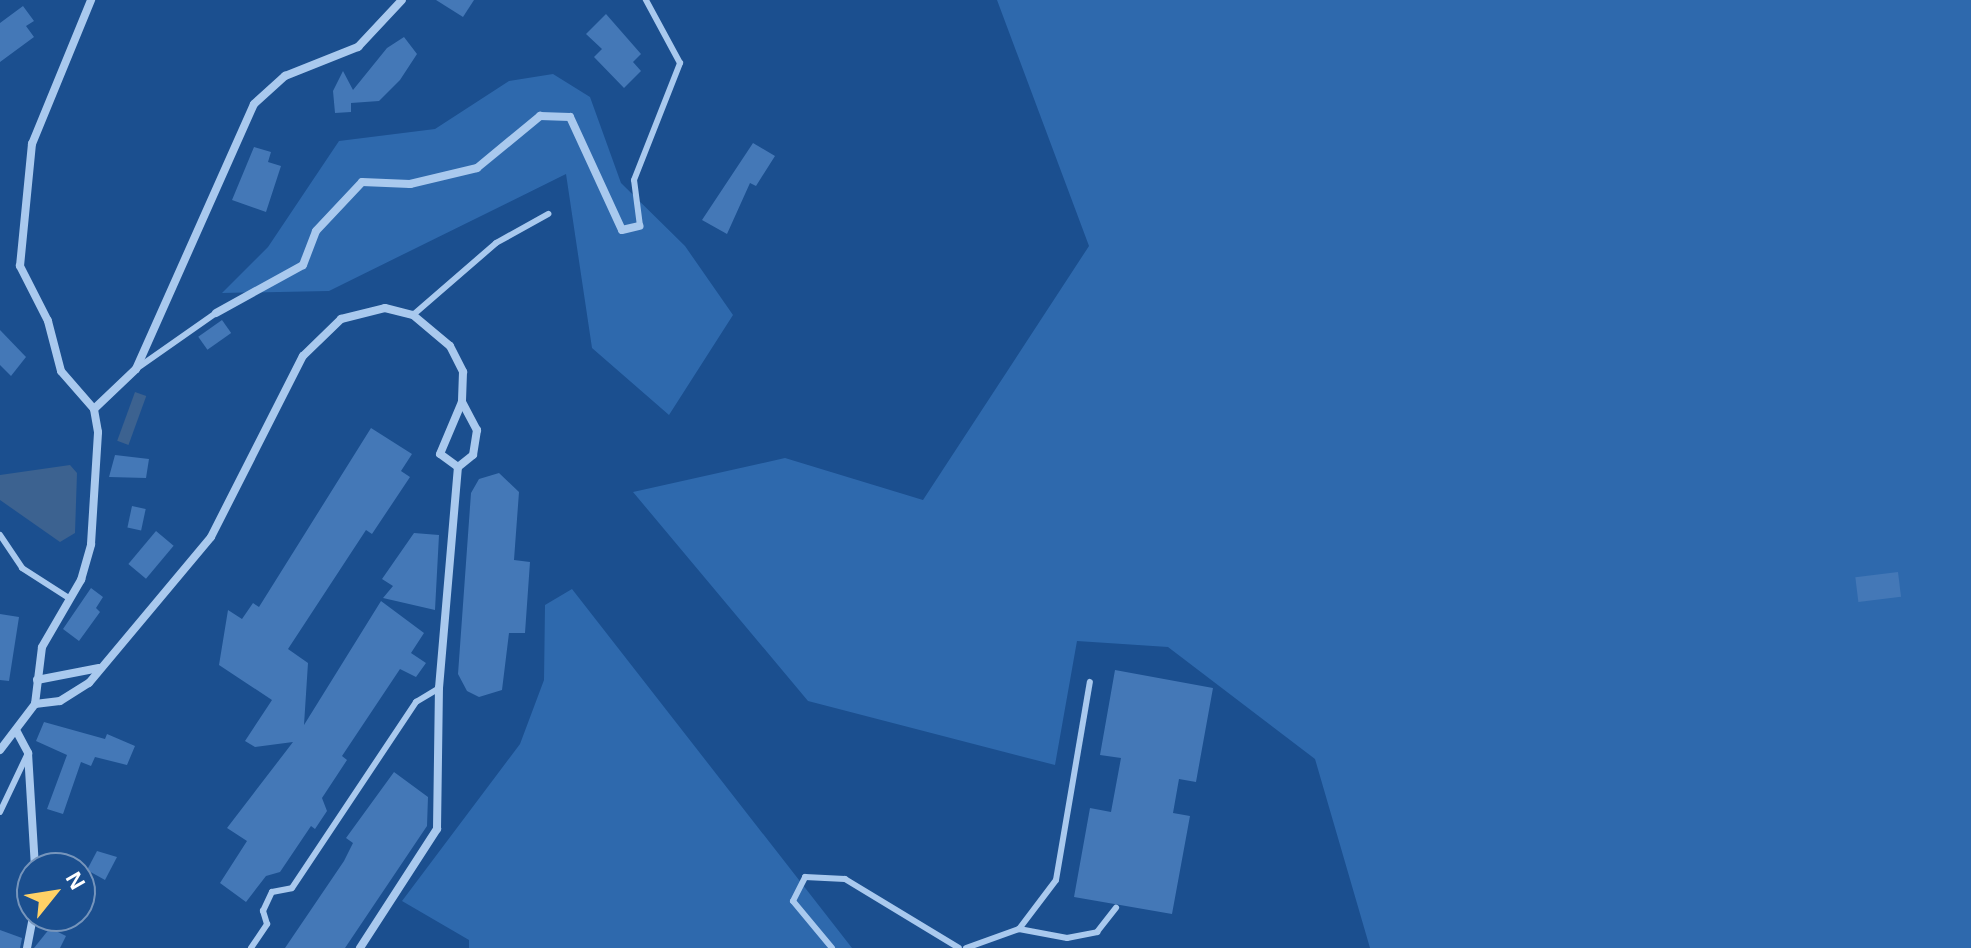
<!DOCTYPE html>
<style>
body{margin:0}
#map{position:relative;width:1971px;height:948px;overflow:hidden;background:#1b4f8f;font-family:Helvetica,sans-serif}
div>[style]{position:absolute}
.green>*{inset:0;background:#2e69ad}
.water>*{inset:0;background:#3c6290;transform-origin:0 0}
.building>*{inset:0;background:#4478b7;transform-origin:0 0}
.lane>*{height:6px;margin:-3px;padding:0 3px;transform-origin:3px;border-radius:3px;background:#a9c9ee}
.street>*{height:8px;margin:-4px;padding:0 4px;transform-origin:4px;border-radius:4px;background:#a9c9ee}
span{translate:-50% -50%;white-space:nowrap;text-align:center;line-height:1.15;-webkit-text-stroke:8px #1b4f8f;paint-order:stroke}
.north{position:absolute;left:16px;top:852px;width:80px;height:80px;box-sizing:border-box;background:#1b4f8f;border:2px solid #7695bc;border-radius:50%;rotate:60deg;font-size:22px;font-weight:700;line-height:32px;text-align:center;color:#fff}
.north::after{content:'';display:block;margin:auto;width:28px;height:36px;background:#ffd166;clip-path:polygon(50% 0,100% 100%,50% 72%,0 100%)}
</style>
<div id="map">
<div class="green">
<i style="clip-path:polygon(997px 0,1971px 0,1971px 948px,1370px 948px,1315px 759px,1168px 647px,1077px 641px,1055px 765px,808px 701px,633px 492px,785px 458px,923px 500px,1089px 246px)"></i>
<i style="clip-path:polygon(553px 74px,590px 97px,621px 183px,685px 246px,733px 315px,669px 415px,592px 348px,566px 174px,329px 291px,222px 293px,268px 247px,339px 141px,435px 129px,509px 81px)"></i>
<i style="clip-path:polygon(572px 589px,852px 948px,469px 948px,469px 940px,402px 901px,520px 744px,544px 680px,545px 605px)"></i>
</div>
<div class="water">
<i style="left:135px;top:392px;width:12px;height:52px;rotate:20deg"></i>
<i style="clip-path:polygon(70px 465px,77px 473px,75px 533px,60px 542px,0 500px,0 475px)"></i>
</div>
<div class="building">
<i style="clip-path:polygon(436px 0,474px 0,463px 17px)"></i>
<i style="clip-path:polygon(23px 6px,34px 21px,26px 26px,34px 37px,0 62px,0 23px)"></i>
<i style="clip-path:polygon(606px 14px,641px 54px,633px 62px,641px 71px,624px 88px,594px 57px,602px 49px,586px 34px)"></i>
<i style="clip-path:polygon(404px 37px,417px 54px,400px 80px,379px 101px,351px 103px,351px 112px,335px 113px,333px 91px,343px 71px,353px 90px,387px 48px)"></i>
<i style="clip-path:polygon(753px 143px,775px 156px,756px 186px,750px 183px,727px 234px,702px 220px)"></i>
<i style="clip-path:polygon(254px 147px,271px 152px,268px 162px,281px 166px,266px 212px,232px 200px)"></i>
<i style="left:222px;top:320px;width:16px;height:29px;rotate:55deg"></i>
<i style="clip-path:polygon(0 330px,26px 357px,11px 376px,0 365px)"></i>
<i style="clip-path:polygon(371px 428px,412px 454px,401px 471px,410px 477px,372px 534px,366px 530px,288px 649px,308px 663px,304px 725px,381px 601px,424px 633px,411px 653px,426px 663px,416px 677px,400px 669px,342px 756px,347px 760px,322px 798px,327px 811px,315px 829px,311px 826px,280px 872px,266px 876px,246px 902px,220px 883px,247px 841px,227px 828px,293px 742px,255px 747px,245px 741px,272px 700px,219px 665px,228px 610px,242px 619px,253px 603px,259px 607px)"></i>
<i style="clip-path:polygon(115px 455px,149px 459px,146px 478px,109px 477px)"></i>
<i style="clip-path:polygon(499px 473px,519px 492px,514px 560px,530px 562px,525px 633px,509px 633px,502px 690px,479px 697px,467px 691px,458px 674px,471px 493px,479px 479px)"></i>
<i style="left:132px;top:506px;width:14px;height:22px;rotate:12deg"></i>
<i style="left:156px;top:531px;width:23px;height:43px;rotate:40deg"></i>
<i style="clip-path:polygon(414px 533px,439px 535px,435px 610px,383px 598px,393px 586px,382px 579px)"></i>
<i style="left:1898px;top:572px;width:25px;height:43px;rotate:83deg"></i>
<i style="clip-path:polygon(91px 588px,103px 597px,96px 608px,100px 612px,79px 641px,63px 629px)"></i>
<i style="clip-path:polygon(0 614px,19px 617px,9px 681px,0 680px)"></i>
<i style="clip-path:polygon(1115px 670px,1213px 688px,1196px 782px,1179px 779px,1173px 813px,1190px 816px,1172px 914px,1074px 897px,1090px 808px,1111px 812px,1121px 758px,1100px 755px)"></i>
<i style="clip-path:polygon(44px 722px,105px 739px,107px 734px,135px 746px,127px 765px,95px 757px,91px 766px,81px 762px,63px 814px,47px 809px,67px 755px,36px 741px)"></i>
<i style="clip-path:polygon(394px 772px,428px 797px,427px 826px,345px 948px,285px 948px,344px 861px,353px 843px,346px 838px)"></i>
<i style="clip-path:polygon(97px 851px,117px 857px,105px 880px,87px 870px)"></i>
<i style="clip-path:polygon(50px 928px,66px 936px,60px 948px,34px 948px)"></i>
<i style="clip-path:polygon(0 930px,22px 938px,20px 948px,0 948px)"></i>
</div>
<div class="lane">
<i style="left:640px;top:226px;width:46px;rotate:-97.4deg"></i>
<i style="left:634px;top:180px;width:126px;rotate:-68.5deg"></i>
<i style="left:680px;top:63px;width:72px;rotate:-118.4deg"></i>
<i style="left:413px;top:315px;width:110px;rotate:-40.9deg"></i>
<i style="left:496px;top:243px;width:60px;rotate:-29.1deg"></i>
<i style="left:136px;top:369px;width:98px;rotate:-35deg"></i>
<i style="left:0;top:535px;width:40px;rotate:56deg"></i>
<i style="left:22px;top:568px;width:56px;rotate:32.6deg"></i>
<i style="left:0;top:812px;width:65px;rotate:-64.6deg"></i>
<i style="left:1019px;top:929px;width:49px;rotate:10.6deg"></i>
<i style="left:1067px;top:938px;width:31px;rotate:-11deg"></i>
<i style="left:1097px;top:932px;width:31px;rotate:-52deg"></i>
<i style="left:251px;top:948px;width:29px;rotate:-56deg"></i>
<i style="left:267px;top:924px;width:14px;rotate:-107deg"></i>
<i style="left:263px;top:911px;width:21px;rotate:-65deg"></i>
<i style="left:272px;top:892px;width:20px;rotate:-11deg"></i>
<i style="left:292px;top:888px;width:224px;rotate:-56.3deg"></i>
<i style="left:416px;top:702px;width:27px;rotate:-31deg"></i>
<i style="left:832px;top:948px;width:61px;rotate:-129.7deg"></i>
<i style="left:793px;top:901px;width:27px;rotate:-63deg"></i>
<i style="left:805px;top:877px;width:40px;rotate:2.9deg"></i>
<i style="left:845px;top:879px;width:133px;rotate:31.2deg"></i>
<i style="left:966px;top:948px;width:56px;rotate:-19.7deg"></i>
<i style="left:1019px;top:929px;width:61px;rotate:-52.9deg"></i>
<i style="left:1056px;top:880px;width:201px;rotate:-80.3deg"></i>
</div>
<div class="street">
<i style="left:216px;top:313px;width:99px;rotate:-28.9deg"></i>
<i style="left:303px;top:265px;width:36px;rotate:-69deg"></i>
<i style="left:316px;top:231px;width:67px;rotate:-46.8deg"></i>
<i style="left:362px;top:182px;width:48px;rotate:2.4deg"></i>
<i style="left:410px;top:184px;width:69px;rotate:-13.4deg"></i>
<i style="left:477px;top:168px;width:82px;rotate:-39.5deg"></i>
<i style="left:540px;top:116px;width:30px;rotate:2deg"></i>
<i style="left:570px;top:117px;width:124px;rotate:65.3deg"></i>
<i style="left:622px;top:230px;width:18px;rotate:-13deg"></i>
<i style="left:94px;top:409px;width:58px;rotate:-43.6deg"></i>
<i style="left:136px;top:369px;width:290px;rotate:-66deg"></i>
<i style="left:254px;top:104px;width:42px;rotate:-42.1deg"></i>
<i style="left:285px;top:76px;width:79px;rotate:-21.7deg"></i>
<i style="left:358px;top:47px;width:64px;rotate:-46.9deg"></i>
<i style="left:37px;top:680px;width:63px;rotate:-11deg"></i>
<i style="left:35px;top:704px;width:25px;rotate:-7deg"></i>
<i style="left:60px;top:701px;width:34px;rotate:-32deg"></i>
<i style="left:89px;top:683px;width:190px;rotate:-50.1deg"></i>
<i style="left:211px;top:537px;width:203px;rotate:-63.1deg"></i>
<i style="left:303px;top:356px;width:53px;rotate:-44.2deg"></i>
<i style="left:341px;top:319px;width:45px;rotate:-14deg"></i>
<i style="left:385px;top:308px;width:29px;rotate:14deg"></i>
<i style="left:413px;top:315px;width:48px;rotate:40deg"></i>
<i style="left:450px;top:346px;width:29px;rotate:63deg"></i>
<i style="left:463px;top:372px;width:30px;rotate:92deg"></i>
<i style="left:462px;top:402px;width:32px;rotate:62deg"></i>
<i style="left:477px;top:430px;width:25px;rotate:99deg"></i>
<i style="left:473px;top:455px;width:19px;rotate:141deg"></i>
<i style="left:458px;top:467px;width:22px;rotate:-144deg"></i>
<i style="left:440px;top:454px;width:56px;rotate:-67.1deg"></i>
<i style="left:17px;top:732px;width:24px;rotate:62deg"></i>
<i style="left:28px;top:753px;width:115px;rotate:86.5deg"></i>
<i style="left:0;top:750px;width:58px;rotate:-52.7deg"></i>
<i style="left:35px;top:704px;width:57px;rotate:-83deg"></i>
<i style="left:42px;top:647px;width:78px;rotate:-59.8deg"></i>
<i style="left:81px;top:580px;width:37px;rotate:-74deg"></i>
<i style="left:91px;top:544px;width:112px;rotate:-86.4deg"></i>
<i style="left:98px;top:432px;width:23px;rotate:-100deg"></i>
<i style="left:94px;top:409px;width:50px;rotate:-131deg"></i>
<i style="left:61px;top:371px;width:52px;rotate:-104.6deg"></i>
<i style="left:48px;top:321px;width:62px;rotate:-117deg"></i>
<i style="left:20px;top:266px;width:123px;rotate:-84.4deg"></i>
<i style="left:32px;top:144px;width:156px;rotate:-67.7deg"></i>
<i style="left:27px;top:948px;width:33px;rotate:-79deg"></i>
<i style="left:360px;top:948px;width:142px;rotate:-57.1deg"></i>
<i style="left:437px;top:829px;width:141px;rotate:-89.2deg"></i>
<i style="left:439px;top:688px;width:222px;rotate:-85.1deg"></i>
</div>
<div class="north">N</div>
</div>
